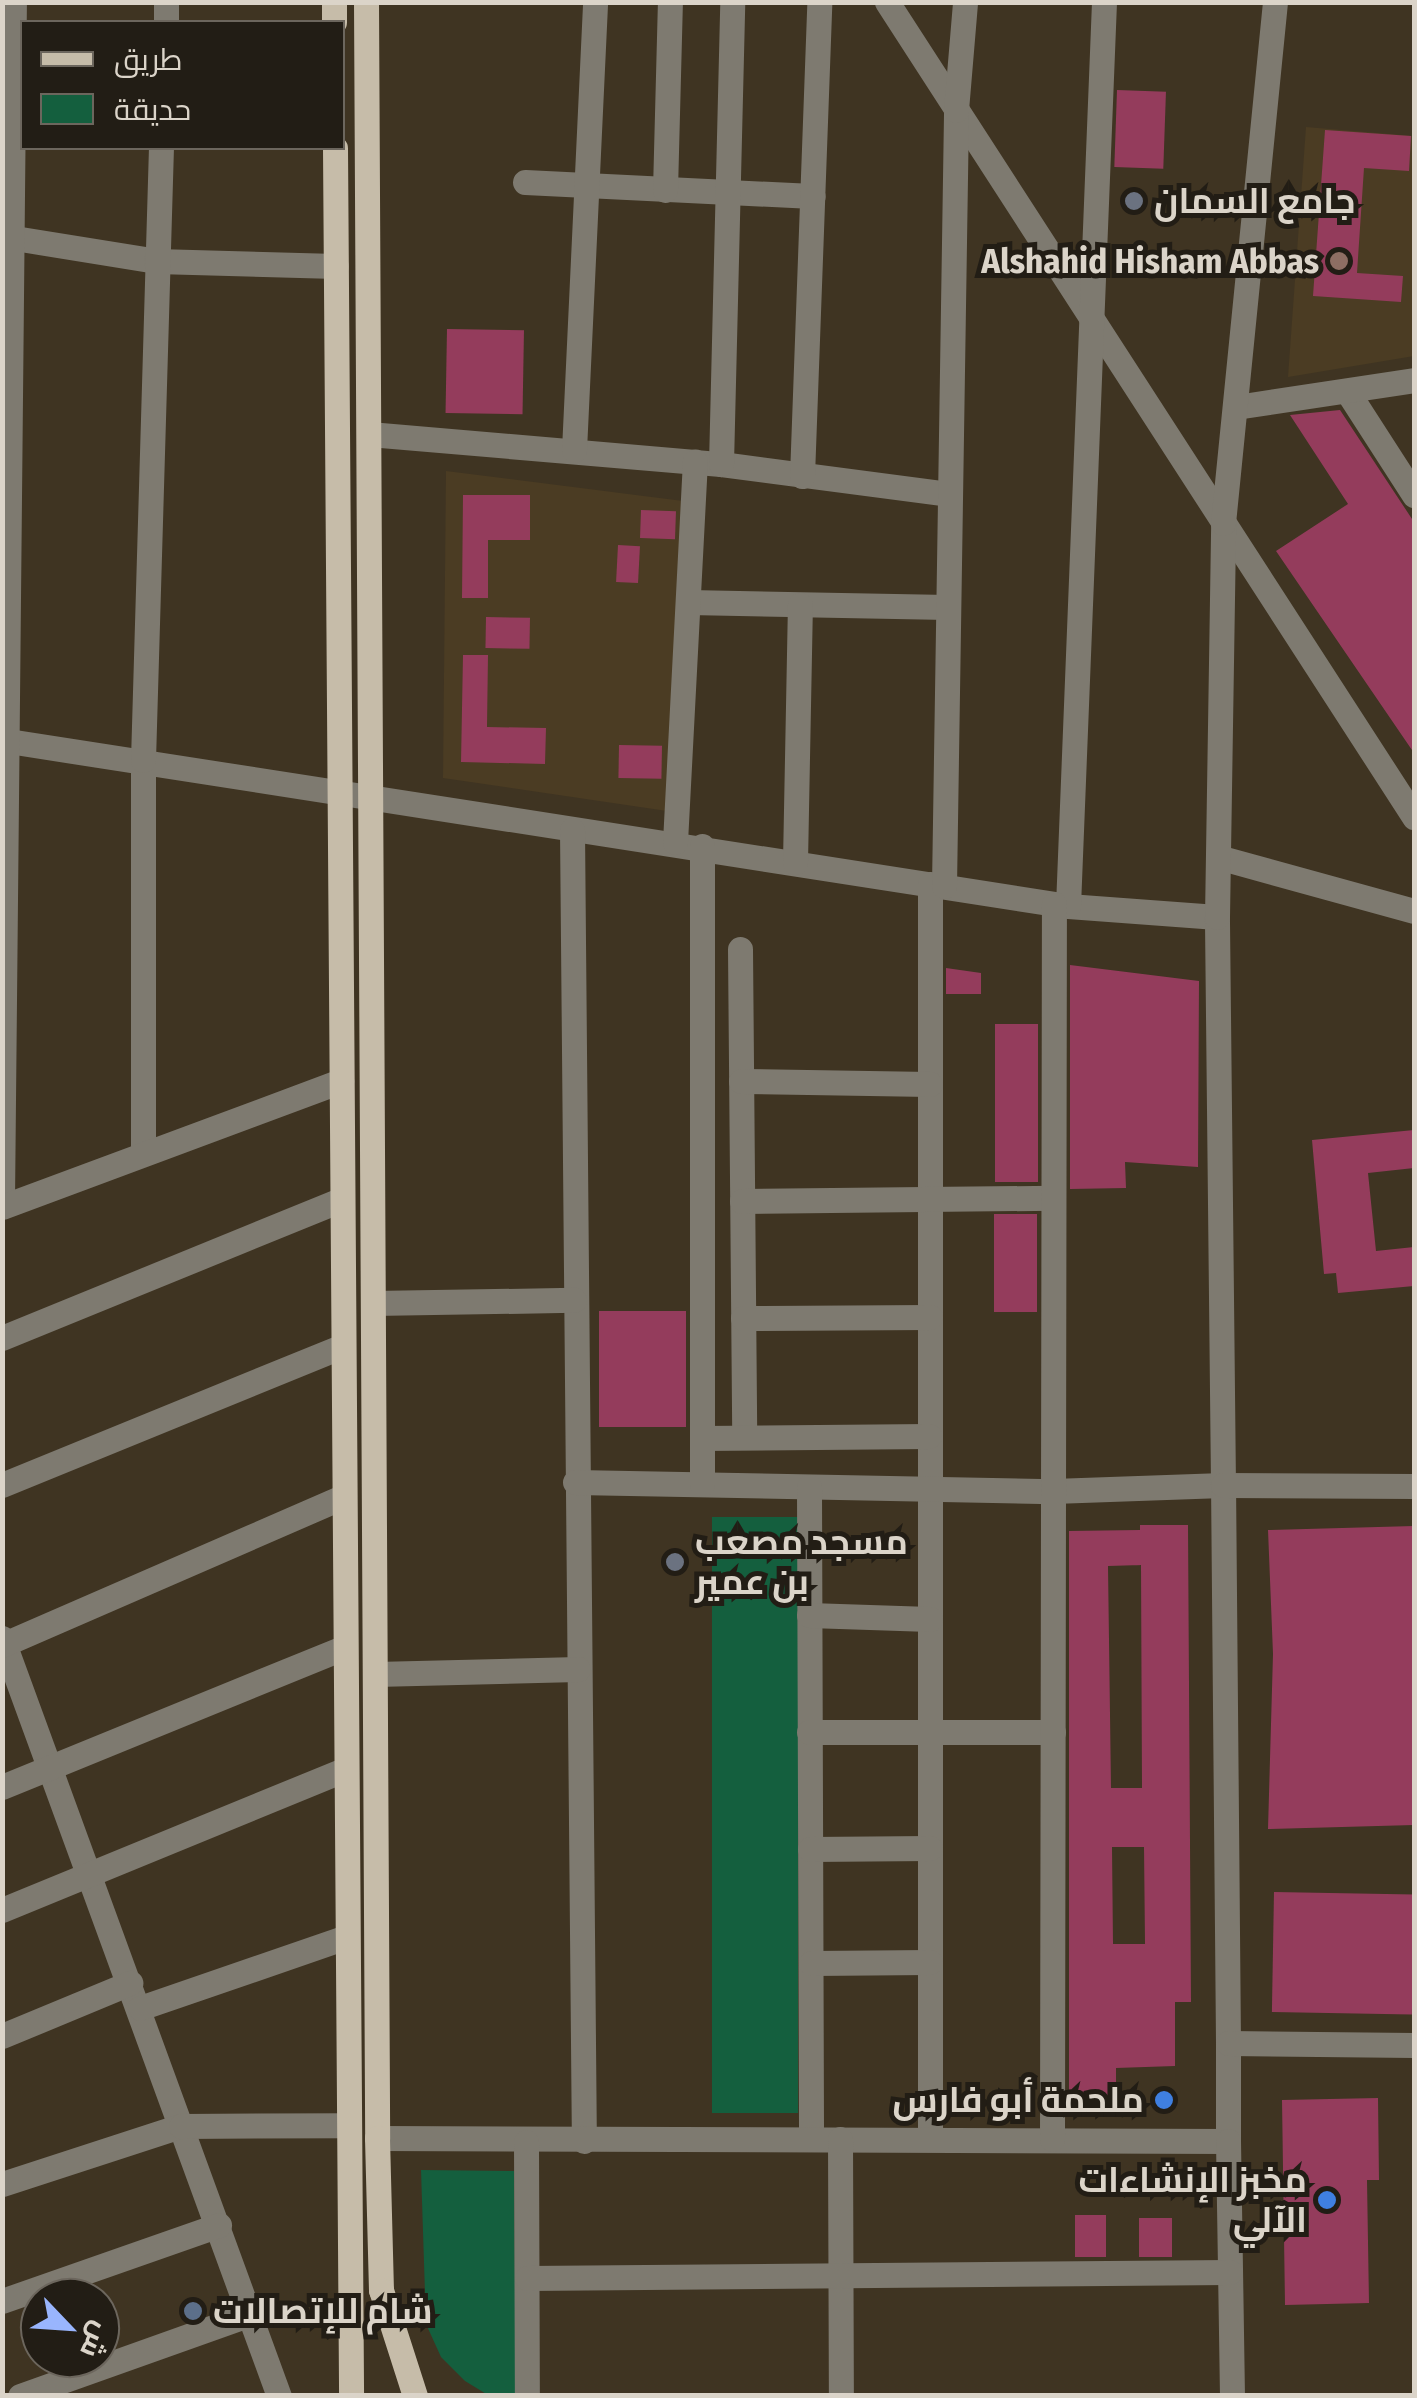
<!DOCTYPE html>
<meta charset="utf-8">
<style>
body{margin:0}
#map{position:relative;width:1417px;height:2398px;overflow:hidden;background:#3f3422;font-family:"Fira Sans Condensed",Cairo,sans-serif}
div>[style]{position:absolute}
.built>*{inset:0;background:#4b3c23}
.green>*{inset:0;background:#145f3e;transform-origin:0 0}
.building>*{inset:0;background:#943c5c;transform-origin:0 0}
.minor>*{height:25px;margin:-12.5px;padding:0 12.5px;transform-origin:12.5px;border-radius:12.5px;background:#7e7a70}
.major>*{height:25px;margin:-12.5px;padding:0 12.5px;transform-origin:12.5px;border-radius:12.5px;background:#c6bca9}
.dots>*{width:28px;height:28px;translate:-50% -50%;box-sizing:border-box;border:5px solid #221d15;border-radius:50%}
span{translate:-50% -50%;white-space:nowrap;text-align:center;line-height:1.15;-webkit-text-stroke:10px #221d15;paint-order:stroke}
.poi-label{font-size:35px;color:#dbd4c9;font-weight:700}
.left{translate:0 -50%;text-align:left}
.right{translate:-100% -50%;text-align:right}
.frame{position:absolute;inset:0;border:5px solid #dbd4c9;pointer-events:none}
.legend{position:absolute;left:20px;top:20px;width:325px;height:130px;box-sizing:border-box;background:#221d15;border:2px solid #6c665d;margin:0;padding:12px 18px;list-style:none;font-size:30px;color:#dbd4c9}
.legend li{display:flex;align-items:center;gap:20px;height:50px}
.legend b{width:50px;border:2px solid #6c665d}
.north{position:absolute;left:20px;top:2278px;width:100px;height:100px;box-sizing:border-box;background:#221d15;border:2px solid #6c665d;border-radius:50%;rotate:115deg;font-size:28px;font-weight:700;line-height:40px;text-align:center;color:#dbd4c9}
.north::after{content:'';display:block;margin:auto;width:35px;height:45px;background:#99b5fd;clip-path:polygon(50% 0,100% 100%,50% 72%,0 100%)}
</style>
<div id="map">
<div class="built">
<i style="clip-path:polygon(1306px 127px,1414px 136px,1414px 356px,1288px 377px)"></i>
<i style="clip-path:polygon(446px 471px,683px 501px,667px 811px,443px 778px)"></i>
</div>
<div class="green">
<i style="left:712px;top:1517px;width:86px;height:596px"></i>
<i style="clip-path:polygon(421px 2170px,514px 2171px,516px 2395px,488px 2395px,465px 2381px,441px 2357px,426px 2324px)"></i>
</div>
<div class="building">
<i style="left:1117px;top:90px;width:49px;height:77px;rotate:2deg"></i>
<i style="clip-path:polygon(1325px 130px,1411px 136px,1409px 171px,1364px 168px,1357px 273px,1403px 276px,1401px 302px,1313px 296px)"></i>
<i style="left:447px;top:329px;width:77px;height:84px;rotate:1deg"></i>
<i style="clip-path:polygon(1340px 410px,1414px 522px,1414px 753px,1276px 551px,1348px 504px,1290px 415px)"></i>
<i style="clip-path:polygon(463px 495px,530px 495px,530px 540px,488px 540px,488px 598px,462px 598px)"></i>
<i style="left:641px;top:510px;width:35px;height:28px;rotate:2deg"></i>
<i style="left:618px;top:545px;width:22px;height:37px;rotate:3deg"></i>
<i style="left:486px;top:617px;width:44px;height:31px;rotate:1deg"></i>
<i style="clip-path:polygon(463px 655px,488px 655px,487px 727px,546px 728px,545px 764px,461px 762px)"></i>
<i style="left:619px;top:745px;width:43px;height:33px;rotate:1deg"></i>
<i style="clip-path:polygon(1070px 965px,1199px 981px,1198px 1167px,1125px 1162px,1126px 1188px,1070px 1189px)"></i>
<i style="clip-path:polygon(946px 968px,981px 973px,981px 994px,946px 994px)"></i>
<i style="left:1038px;top:1024px;width:158px;height:43px;rotate:90deg"></i>
<i style="clip-path:polygon(1414px 1130px,1414px 1168px,1368px 1173px,1376px 1251px,1414px 1247px,1414px 1286px,1338px 1293px,1336px 1273px,1324px 1274px,1312px 1140px)"></i>
<i style="left:1037px;top:1214px;width:98px;height:43px;rotate:90deg"></i>
<i style="left:686px;top:1311px;width:116px;height:87px;rotate:90deg"></i>
<i style="clip-path:polygon(evenodd,1140px 1525px,1188px 1525px,1191px 2002px,1175px 2002px,1175px 2066px,1116px 2068px,1116px 2105px,1069px 2105px,1069px 1531px,1140px 1530px,1140px 1525px,1141px 1565px,1142px 1788px,1111px 1788px,1108px 1566px,1141px 1565px,1140px 1525px,1112px 1847px,1144px 1847px,1145px 1944px,1113px 1944px,1112px 1847px)"></i>
<i style="clip-path:polygon(1414px 1526px,1414px 1825px,1268px 1829px,1273px 1654px,1268px 1530px)"></i>
<i style="left:1274px;top:1892px;width:140px;height:120px;rotate:1deg"></i>
<i style="clip-path:polygon(1378px 2098px,1379px 2180px,1367px 2180px,1369px 2303px,1285px 2305px,1282px 2100px)"></i>
<i style="left:1075px;top:2215px;width:31px;height:42px"></i>
<i style="left:1139px;top:2218px;width:33px;height:39px"></i>
</div>
<div class="minor">
<i style="left:887px;top:2px;width:971px;rotate:57.11deg"></i>
<i style="left:166px;top:22px;width:20px;rotate:-90deg"></i>
<i style="left:525px;top:182px;width:288px;rotate:2.8deg"></i>
<i style="left:665px;top:190px;width:188px;rotate:-88.5deg"></i>
<i style="left:2px;top:236px;width:156px;rotate:9.2deg"></i>
<i style="left:156px;top:261px;width:180px;rotate:1.6deg"></i>
<i style="left:1347px;top:391px;width:124px;rotate:57.2deg"></i>
<i style="left:1236px;top:407px;width:180px;rotate:-8.6deg"></i>
<i style="left:369px;top:434px;width:353px;rotate:4.9deg"></i>
<i style="left:721px;top:464px;width:231px;rotate:7.5deg"></i>
<i style="left:574px;top:450px;width:448px;rotate:-87.3deg"></i>
<i style="left:721px;top:464px;width:462px;rotate:-88.6deg"></i>
<i style="left:802px;top:476px;width:474px;rotate:-87.9deg"></i>
<i style="left:688px;top:602px;width:260px;rotate:1.1deg"></i>
<i style="left:2px;top:740px;width:1079px;rotate:8.85deg"></i>
<i style="left:1068px;top:906px;width:149px;rotate:4.2deg"></i>
<i style="left:572px;top:830px;width:1311px;rotate:89.48deg"></i>
<i style="left:675px;top:842px;width:381px;rotate:-87deg"></i>
<i style="left:1218px;top:857px;width:203px;rotate:15.4deg"></i>
<i style="left:795px;top:862px;width:257px;rotate:-88.9deg"></i>
<i style="left:930px;top:884px;width:1253px;rotate:90deg"></i>
<i style="left:944px;top:886px;width:776px;rotate:-89.11deg"></i>
<i style="left:956px;top:110px;width:108px;rotate:-85.2deg"></i>
<i style="left:1068px;top:906px;width:905px;rotate:-87.72deg"></i>
<i style="left:740px;top:949px;width:488px;rotate:89.5deg"></i>
<i style="left:741px;top:1081px;width:189px;rotate:0.9deg"></i>
<i style="left:143px;top:1151px;width:391px;rotate:-90deg"></i>
<i style="left:143px;top:760px;width:612px;rotate:-88.32deg"></i>
<i style="left:2px;top:1201px;width:1199px;rotate:-89.43deg"></i>
<i style="left:742px;top:1201px;width:311px;rotate:-0.6deg"></i>
<i style="left:2px;top:1207px;width:362px;rotate:-20.4deg"></i>
<i style="left:373px;top:1303px;width:201px;rotate:-0.9deg"></i>
<i style="left:743px;top:1318px;width:187px;rotate:-0.3deg"></i>
<i style="left:2px;top:1338px;width:367px;rotate:-22.2deg"></i>
<i style="left:702px;top:1438px;width:227px;rotate:-0.5deg"></i>
<i style="left:575px;top:1482px;width:478px;rotate:1.1deg"></i>
<i style="left:1053px;top:1491px;width:170px;rotate:-2deg"></i>
<i style="left:1223px;top:1485px;width:568px;rotate:-90.61deg"></i>
<i style="left:1217px;top:917px;width:394px;rotate:-89.1deg"></i>
<i style="left:1223px;top:523px;width:524px;rotate:-84.3deg"></i>
<i style="left:702px;top:1484px;width:638px;rotate:-90deg"></i>
<i style="left:2px;top:1485px;width:368px;rotate:-22.2deg"></i>
<i style="left:809px;top:1487px;width:652px;rotate:89.82deg"></i>
<i style="left:809px;top:1615px;width:121px;rotate:1.9deg"></i>
<i style="left:2px;top:1638px;width:807px;rotate:69.93deg"></i>
<i style="left:2px;top:1645px;width:373px;rotate:-23.5deg"></i>
<i style="left:375px;top:1674px;width:203px;rotate:-1.4deg"></i>
<i style="left:809px;top:1732px;width:244px"></i>
<i style="left:2px;top:1787px;width:370px;rotate:-22.2deg"></i>
<i style="left:810px;top:1849px;width:120px;rotate:-0.5deg"></i>
<i style="left:2px;top:1910px;width:371px;rotate:-22.3deg"></i>
<i style="left:811px;top:1963px;width:119px;rotate:-0.5deg"></i>
<i style="left:140px;top:2008px;width:218px;rotate:-19deg"></i>
<i style="left:2px;top:2036px;width:139px;rotate:-22.5deg"></i>
<i style="left:1228px;top:2043px;width:558px;rotate:-90.51deg"></i>
<i style="left:1223px;top:1485px;width:191px;rotate:0.3deg"></i>
<i style="left:377px;top:2138px;width:851px;rotate:0.2deg"></i>
<i style="left:1228px;top:2141px;width:98px;rotate:-90deg"></i>
<i style="left:1228px;top:2043px;width:186px;rotate:0.6deg"></i>
<i style="left:840px;top:2139px;width:257px;rotate:89.8deg"></i>
<i style="left:1052px;top:2139px;width:1235px;rotate:-89.91deg"></i>
<i style="left:1228px;top:2141px;width:255px;rotate:89.1deg"></i>
<i style="left:526px;top:2142px;width:254px;rotate:89.8deg"></i>
<i style="left:2px;top:2184px;width:188px;rotate:-18deg"></i>
<i style="left:181px;top:2126px;width:167px;rotate:-0.3deg"></i>
<i style="left:527px;top:2278px;width:703px;rotate:-0.49deg"></i>
<i style="left:2px;top:2301px;width:230px;rotate:-19.3deg"></i>
<i style="left:20px;top:2396px;width:244px;rotate:-19.6deg"></i>
</div>
<div class="major">
<i style="left:334px;top:2px;width:20px;rotate:90deg"></i>
<i style="left:366px;top:2px;width:2136px;rotate:89.7deg"></i>
<i style="left:377px;top:2138px;width:152px;rotate:88.5deg"></i>
<i style="left:381px;top:2290px;width:111px;rotate:72.2deg"></i>
<i style="left:335px;top:148px;width:2248px;rotate:89.59deg"></i>
</div>
<div class="dots">
<i style="left:1134px;top:201px;background:#6b7280"></i>
<i style="left:1339px;top:261px;background:#8d6e63"></i>
<i style="left:675px;top:1562px;background:#6b7280"></i>
<i style="left:1164px;top:2100px;background:#3f7fe0"></i>
<i style="left:1327px;top:2200px;background:#3f7fe0"></i>
<i style="left:193px;top:2311px;background:#5c6f8a"></i>
</div>
<div class="poi-label">
<span class="left" style="left:1154px;top:201px">جامع السمان</span>
<span class="right" style="left:1319px;top:261px">Alshahid Hisham Abbas</span>
<span class="left" style="left:695px;top:1562px">مسجد مصعب<br>بن عمير</span>
<span class="right" style="left:1144px;top:2100px">ملحمة أبو فارس</span>
<span class="right" style="left:1307px;top:2200px">مخبز الإنشاءات<br>الآلي</span>
<span class="left" style="left:213px;top:2311px">شام للإتصالات</span>
</div>
<div class="frame"></div>
<ul class="legend">
<li><b style="height:12px;background:#c6bca9"></b>طريق</li>
<li><b style="height:28px;background:#145f3e"></b>حديقة</li>
</ul>
<div class="north">ش</div>
</div>
